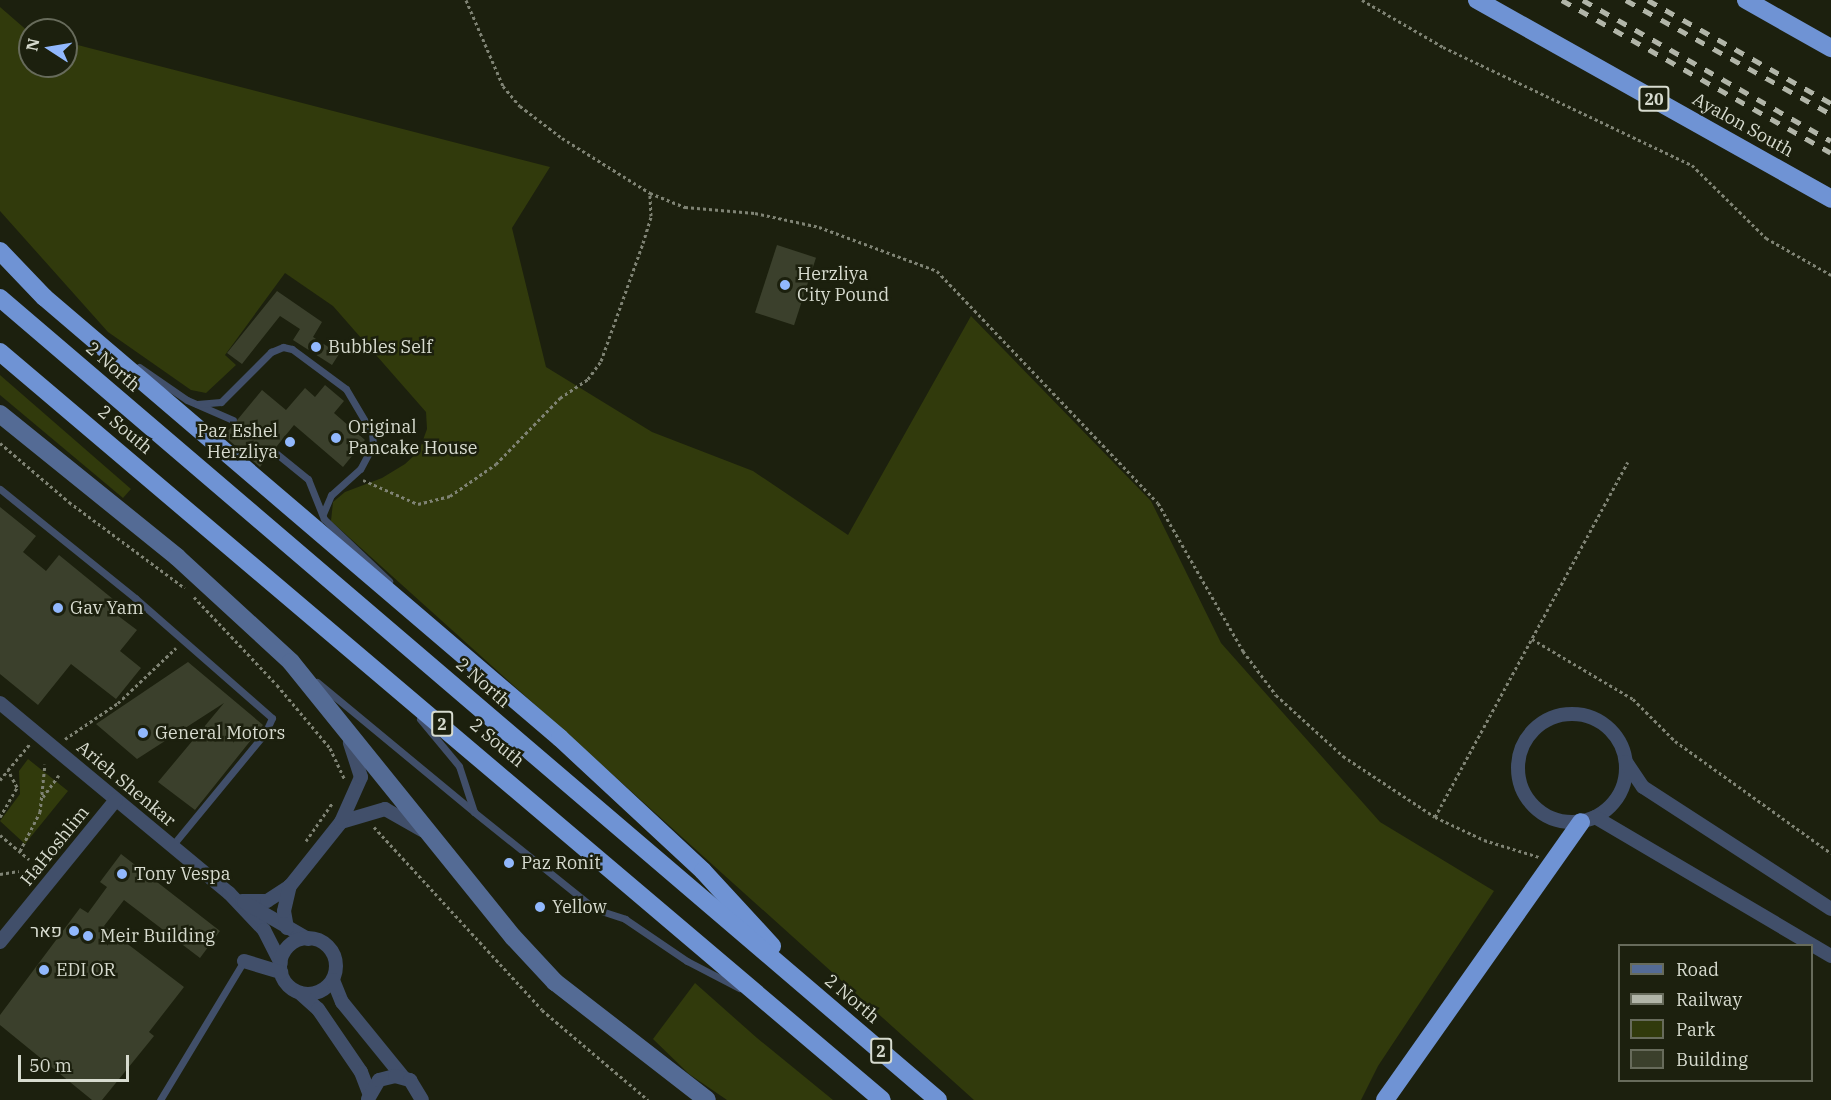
<!DOCTYPE html>
<meta charset="utf-8">
<style>
body{margin:0}
#map{position:relative;width:1831px;height:1100px;overflow:hidden;background:#1c200e;font-family:"IBM Plex Serif",Heebo,serif}
div>[style]{position:absolute}
.green>*{inset:0;background:#313a0c}
.building>*{inset:0;background:#3b402c;transform-origin:0 0}
.path>*{height:3px;margin-top:-1.5px;transform-origin:0;background:repeating-linear-gradient(90deg,#7f8374 0 3px,transparent 0 6px)}
.lane>*{height:7px;margin:-3.5px;padding:0 3.5px;transform-origin:3.5px;border-radius:3.5px;background:#414f6a}
.street>*{height:14px;margin:-7px;padding:0 7px;transform-origin:7px;border-radius:7px;background:#414f6a}
.street>.ring{margin:-7px;padding:0;box-sizing:content-box;background:none;border:14px solid #414f6a;border-radius:50%}
.secondary>*{height:18px;margin:-9px;padding:0 9px;transform-origin:9px;border-radius:9px;background:#546b95}
.highway>*{height:18px;margin:-9px;padding:0 9px;transform-origin:9px;border-radius:9px;background:#6f93d4}
.rail>*{height:4.5px;margin-top:-2.25px;transform-origin:0;background:repeating-linear-gradient(90deg,#b1b5a8 0 10px,transparent 0 20px)}
.dots>*{width:16px;height:16px;translate:-50% -50%;box-sizing:border-box;border:3px solid #1c200e;border-radius:50%}
span{translate:-50% -50%;white-space:nowrap;text-align:center;line-height:1.15;-webkit-text-stroke:5px #1c200e;paint-order:stroke}
.shield-label span{padding:2px 4px;background:#1c200e;border:2px solid;border-radius:4px;-webkit-text-stroke-width:0}
.shield-label{font-size:16px;color:#d7dbcf;font-weight:700}
.street-label{font-size:18px;color:#d7dbcf}
.poi-label{font-size:18px;color:#d7dbcf}
.left{translate:0 -50%;text-align:left}
.right{translate:-100% -50%;text-align:right}
.legend{position:absolute;left:1618px;top:944px;width:195px;height:138px;box-sizing:border-box;background:#1c200e;border:2px solid #676b5b;margin:0;padding:8px 10px;list-style:none;font-size:18px;color:#d7dbcf}
.legend li{display:flex;align-items:center;gap:12px;height:30px}
.legend b{width:30px;border:2px solid #676b5b}
.north{position:absolute;left:18px;top:18px;width:60px;height:60px;box-sizing:border-box;background:#1c200e;border:2px solid #676b5b;border-radius:50%;rotate:282deg;font-size:16px;font-weight:700;line-height:24px;text-align:center;color:#d7dbcf}
.north::after{content:'';display:block;margin:auto;width:21px;height:27px;background:#91b8fd;clip-path:polygon(50% 0,100% 100%,50% 72%,0 100%)}
.scale{position:absolute;left:18px;top:1055px;width:111px;height:27px;box-sizing:border-box;border:3px solid #d7dbcf;border-top:0;padding-left:8px;font-size:18px;line-height:21px;white-space:nowrap;color:#d7dbcf;-webkit-text-stroke:4px #1c200e;paint-order:stroke}
</style>
<div id="map">
<div class="green">
<i style="clip-path:polygon(0 7px,30px 33px,30px 66px,66px 66px,66px 42px,550px 167px,512px 228px,546px 367px,652px 432px,753px 471px,848px 535px,971px 316px,1151px 501px,1221px 643px,1380px 822px,1494px 891px,1378px 1066px,1361px 1100px,974px 1100px,331px 521px,333px 502px,345px 492px,382px 478px,405px 464px,419px 451px,427px 429px,426px 412px,333px 306px,285px 273px,225px 355px,236px 365px,206px 393px,191px 390px,108px 332px,0 211px)"></i>
<i style="clip-path:polygon(0 375px,131px 489px,123px 498px,0 395px)"></i>
<i style="clip-path:polygon(28px 759px,68px 791px,25px 844px,0 821px,20px 794px,19px 771px)"></i>
<i style="clip-path:polygon(695px 983px,757px 1038px,833px 1100px,727px 1100px,689px 1074px,653px 1039px)"></i>
</div>
<div class="building">
<i style="left:777px;top:245px;width:41px;height:71px;rotate:18deg"></i>
<i style="clip-path:polygon(277px 291px,322px 322px,313px 337px,339px 354px,332px 365px,293px 340px,300px 329px,280px 316px,242px 364px,227px 353px)"></i>
<i style="clip-path:polygon(325px 385px,344px 401px,334px 413px,365px 440px,343px 467px,294px 425px,260px 467px,224px 436px,262px 390px,286px 410px,305px 388px,315px 397px)"></i>
<i style="clip-path:polygon(0 507px,36px 536px,23px 552px,46px 571px,59px 555px,119px 604px,113px 612px,137px 630px,120px 651px,141px 668px,116px 699px,71px 664px,38px 705px,0 674px)"></i>
<i style="clip-path:polygon(188px 662px,263px 725px,195px 810px,158px 782px,224px 703px,137px 759px,96px 724px)"></i>
<i style="clip-path:polygon(121px 854px,220px 931px,200px 958px,124px 900px,104px 926px,184px 987px,149px 1032px,154px 1036px,102px 1100px,92px 1100px,0 1025px,0 1015px,80px 908px,88px 913px,107px 887px,100px 882px)"></i>
</div>
<div class="path">
<i style="left:466px;top:0;width:94px;rotate:66.7deg"></i>
<i style="left:503px;top:86px;width:26px;rotate:50deg"></i>
<i style="left:520px;top:106px;width:53px;rotate:37.3deg"></i>
<i style="left:562px;top:138px;width:104px;rotate:32deg"></i>
<i style="left:650px;top:193px;width:38px;rotate:22deg"></i>
<i style="left:685px;top:207px;width:70px;rotate:4.9deg"></i>
<i style="left:755px;top:213px;width:66px;rotate:12.3deg"></i>
<i style="left:819px;top:227px;width:126px;rotate:20.4deg"></i>
<i style="left:937px;top:271px;width:320px;rotate:46.4deg"></i>
<i style="left:1158px;top:503px;width:171px;rotate:60.1deg"></i>
<i style="left:1243px;top:651px;width:55px;rotate:53.1deg"></i>
<i style="left:1276px;top:695px;width:91px;rotate:42.3deg"></i>
<i style="left:1343px;top:756px;width:110px;rotate:33.5deg"></i>
<i style="left:1435px;top:817px;width:54px;rotate:25.1deg"></i>
<i style="left:1484px;top:840px;width:58px;rotate:17.2deg"></i>
<i style="left:1362px;top:0;width:94px;rotate:30.1deg"></i>
<i style="left:1443px;top:47px;width:276px;rotate:25.4deg"></i>
<i style="left:1692px;top:165px;width:104px;rotate:44.6deg"></i>
<i style="left:1766px;top:238px;width:75px;rotate:29.6deg"></i>
<i style="left:0;top:443px;width:91px;rotate:40.5deg"></i>
<i style="left:69px;top:502px;width:144px;rotate:36.6deg"></i>
<i style="left:363px;top:480px;width:60px;rotate:23.6deg"></i>
<i style="left:418px;top:504px;width:33px;rotate:-14deg"></i>
<i style="left:450px;top:496px;width:56px;rotate:-34.8deg"></i>
<i style="left:496px;top:464px;width:92px;rotate:-45.9deg"></i>
<i style="left:560px;top:398px;width:34px;rotate:-34deg"></i>
<i style="left:588px;top:379px;width:22px;rotate:-54deg"></i>
<i style="left:601px;top:361px;width:125px;rotate:-70.4deg"></i>
<i style="left:643px;top:243px;width:28px;rotate:-73deg"></i>
<i style="left:651px;top:216px;width:21px;rotate:-93deg"></i>
<i style="left:194px;top:597px;width:121px;rotate:46.7deg"></i>
<i style="left:277px;top:685px;width:82px;rotate:49.9deg"></i>
<i style="left:330px;top:748px;width:35px;rotate:65deg"></i>
<i style="left:1532px;top:639px;width:117px;rotate:30.7deg"></i>
<i style="left:1633px;top:699px;width:59px;rotate:45deg"></i>
<i style="left:1675px;top:741px;width:192px;rotate:35.7deg"></i>
<i style="left:65px;top:739px;width:64px;rotate:-34.2deg"></i>
<i style="left:118px;top:703px;width:80px;rotate:-43.5deg"></i>
<i style="left:0;top:780px;width:13px;rotate:-51deg"></i>
<i style="left:43px;top:797px;width:27px;rotate:-54deg"></i>
<i style="left:0;top:817px;width:34px;rotate:-60deg"></i>
<i style="left:17px;top:787px;width:19px;rotate:-118deg"></i>
<i style="left:8px;top:770px;width:34px;rotate:-50deg"></i>
<i style="left:1435px;top:817px;width:404px;rotate:-61.5deg"></i>
<i style="left:374px;top:827px;width:248px;rotate:47.4deg"></i>
<i style="left:542px;top:1010px;width:139px;rotate:40.3deg"></i>
<i style="left:0;top:835px;width:38px;rotate:40deg"></i>
<i style="left:306px;top:841px;width:47px;rotate:-55.3deg"></i>
<i style="left:20px;top:851px;width:44px;rotate:-62.9deg"></i>
<i style="left:40px;top:812px;width:48px;rotate:-84.1deg"></i>
<i style="left:0;top:874px;width:19px;rotate:-9deg"></i>
</div>
<div class="lane">
<i style="left:139px;top:367px;width:58px;rotate:34.5deg"></i>
<i style="left:187px;top:400px;width:50px;rotate:23.5deg"></i>
<i style="left:197px;top:404px;width:24px;rotate:-5deg"></i>
<i style="left:221px;top:402px;width:71px;rotate:-45deg"></i>
<i style="left:271px;top:352px;width:13px;rotate:-23deg"></i>
<i style="left:283px;top:347px;width:9px;rotate:13deg"></i>
<i style="left:292px;top:349px;width:67px;rotate:36.5deg"></i>
<i style="left:346px;top:389px;width:51px;rotate:59.4deg"></i>
<i style="left:372px;top:433px;width:12px;rotate:85deg"></i>
<i style="left:373px;top:445px;width:27px;rotate:118deg"></i>
<i style="left:360px;top:469px;width:39px;rotate:138deg"></i>
<i style="left:331px;top:495px;width:21px;rotate:113deg"></i>
<i style="left:277px;top:454px;width:40px;rotate:39deg"></i>
<i style="left:308px;top:479px;width:43px;rotate:68.2deg"></i>
<i style="left:324px;top:519px;width:90px;rotate:43.6deg"></i>
<i style="left:0;top:489px;width:174px;rotate:38.9deg"></i>
<i style="left:135px;top:598px;width:182px;rotate:41.2deg"></i>
<i style="left:272px;top:718px;width:17px;rotate:115deg"></i>
<i style="left:265px;top:733px;width:146px;rotate:129.5deg"></i>
<i style="left:317px;top:682px;width:204px;rotate:39.6deg"></i>
<i style="left:420px;top:719px;width:61px;rotate:50.3deg"></i>
<i style="left:459px;top:766px;width:48px;rotate:71.9deg"></i>
<i style="left:474px;top:812px;width:155px;rotate:38.7deg"></i>
<i style="left:595px;top:909px;width:32px;rotate:18deg"></i>
<i style="left:625px;top:919px;width:75px;rotate:34.1deg"></i>
<i style="left:687px;top:961px;width:59px;rotate:27.4deg"></i>
<i style="left:160px;top:1100px;width:162px;rotate:-58.9deg"></i>
</div>
<div class="street">
<i style="left:0;top:703px;width:298px;rotate:39.7deg"></i>
<i style="left:229px;top:893px;width:51px;rotate:46.6deg"></i>
<i style="left:264px;top:930px;width:37px;rotate:63deg"></i>
<i class="ring" style="left:1518px;top:714px;width:94px;height:94px"></i>
<i style="left:1626px;top:762px;width:30px;rotate:56deg"></i>
<i style="left:1643px;top:787px;width:224px;rotate:33deg"></i>
<i style="left:1595px;top:817px;width:274px;rotate:30.5deg"></i>
<i style="left:341px;top:822px;width:46px;rotate:-16.5deg"></i>
<i style="left:385px;top:809px;width:43px;rotate:29.6deg"></i>
<i style="left:242px;top:901px;width:25px"></i>
<i style="left:267px;top:901px;width:27px;rotate:-33deg"></i>
<i style="left:290px;top:886px;width:82px;rotate:-51.4deg"></i>
<i style="left:341px;top:822px;width:49px;rotate:-66deg"></i>
<i style="left:361px;top:777px;width:36px;rotate:-108deg"></i>
<i style="left:244px;top:902px;width:74px;rotate:30deg"></i>
<i style="left:287px;top:928px;width:17px;rotate:-100deg"></i>
<i style="left:284px;top:911px;width:26px;rotate:-77deg"></i>
<i class="ring" style="left:280px;top:938px;width:42px;height:42px"></i>
<i style="left:0;top:942px;width:183px;rotate:-50.8deg"></i>
<i style="left:244px;top:961px;width:39px;rotate:17deg"></i>
<i style="left:333px;top:980px;width:24px;rotate:68deg"></i>
<i style="left:342px;top:1002px;width:97px;rotate:50.9deg"></i>
<i style="left:300px;top:993px;width:24px;rotate:42deg"></i>
<i style="left:318px;top:1009px;width:76px;rotate:55.7deg"></i>
<i style="left:361px;top:1072px;width:22px;rotate:69deg"></i>
<i style="left:368px;top:1099px;width:22px;rotate:-60deg"></i>
<i style="left:379px;top:1080px;width:16px;rotate:-14deg"></i>
<i style="left:395px;top:1076px;width:16px;rotate:15deg"></i>
<i style="left:410px;top:1080px;width:23px;rotate:59deg"></i>
</div>
<div class="secondary">
<i style="left:0;top:414px;width:228px;rotate:38.9deg"></i>
<i style="left:177px;top:557px;width:155px;rotate:42.6deg"></i>
<i style="left:291px;top:662px;width:353px;rotate:51.1deg"></i>
<i style="left:513px;top:937px;width:62px;rotate:47deg"></i>
<i style="left:555px;top:982px;width:192px;rotate:37.8deg"></i>
</div>
<div class="highway">
<i style="left:1477px;top:0;width:406px;rotate:29.3deg"></i>
<i style="left:1746px;top:0;width:98px;rotate:29.5deg"></i>
<i style="left:0;top:251px;width:64px;rotate:46.3deg"></i>
<i style="left:44px;top:297px;width:679px;rotate:40.52deg"></i>
<i style="left:560px;top:738px;width:195px;rotate:42.9deg"></i>
<i style="left:703px;top:871px;width:102px;rotate:47.4deg"></i>
<i style="left:0;top:298px;width:1234px;rotate:40.53deg"></i>
<i style="left:0;top:352px;width:1156px;rotate:40.3deg"></i>
<i style="left:1385px;top:1100px;width:340px;rotate:-54.8deg"></i>
</div>
<div class="rail">
<i style="left:1562px;top:0;width:309px;rotate:29.6deg"></i>
<i style="left:1583px;top:0;width:285px;rotate:29.6deg"></i>
<i style="left:1626px;top:0;width:235px;rotate:29.1deg"></i>
<i style="left:1648px;top:0;width:210px;rotate:29.4deg"></i>
</div>
<div class="dots">
<i style="left:785px;top:285px;background:#91b8fd"></i>
<i style="left:316px;top:347px;background:#91b8fd"></i>
<i style="left:336px;top:438px;background:#91b8fd"></i>
<i style="left:290px;top:442px;background:#91b8fd"></i>
<i style="left:58px;top:608px;background:#91b8fd"></i>
<i style="left:143px;top:733px;background:#91b8fd"></i>
<i style="left:509px;top:863px;background:#91b8fd"></i>
<i style="left:122px;top:874px;background:#91b8fd"></i>
<i style="left:540px;top:907px;background:#91b8fd"></i>
<i style="left:74px;top:931px;background:#91b8fd"></i>
<i style="left:88px;top:936px;background:#91b8fd"></i>
<i style="left:44px;top:970px;background:#91b8fd"></i>
</div>
<div class="shield-label">
<span style="left:1654px;top:99px">20</span>
<span style="left:442px;top:724px">2</span>
<span style="left:881px;top:1051px">2</span>
</div>
<div class="street-label">
<span style="left:1743px;top:125px;rotate:29deg">Ayalon South</span>
<span style="left:113px;top:367px;rotate:41deg">2 North</span>
<span style="left:125px;top:430px;rotate:40deg">2 South</span>
<span style="left:483px;top:683px;rotate:41deg">2 North</span>
<span style="left:497px;top:743px;rotate:40deg">2 South</span>
<span style="left:126px;top:784px;rotate:40deg">Arieh Shenkar</span>
<span style="left:55px;top:846px;rotate:-51deg">HaHoshlim</span>
<span style="left:852px;top:999px;rotate:40deg">2 North</span>
</div>
<div class="poi-label">
<span class="left" style="left:797px;top:285px">Herzliya<br>City Pound</span>
<span class="left" style="left:328px;top:347px">Bubbles Self</span>
<span class="left" style="left:348px;top:438px">Original<br>Pancake House</span>
<span class="right" style="left:278px;top:442px">Paz Eshel<br>Herzliya</span>
<span class="left" style="left:70px;top:608px">Gav Yam</span>
<span class="left" style="left:155px;top:733px">General Motors</span>
<span class="left" style="left:521px;top:863px">Paz Ronit</span>
<span class="left" style="left:134px;top:874px">Tony Vespa</span>
<span class="left" style="left:552px;top:907px">Yellow</span>
<span class="right" style="left:62px;top:931px">פאר</span>
<span class="left" style="left:100px;top:936px">Meir Building</span>
<span class="left" style="left:56px;top:970px">EDI OR</span>
</div>
<ul class="legend">
<li><b style="height:8px;background:#546b95"></b>Road</li>
<li><b style="height:8px;background:#b1b5a8"></b>Railway</li>
<li><b style="height:16px;background:#313a0c"></b>Park</li>
<li><b style="height:16px;background:#3b402c"></b>Building</li>
</ul>
<div class="north">N</div>
<div class="scale">50 m</div>
</div>
